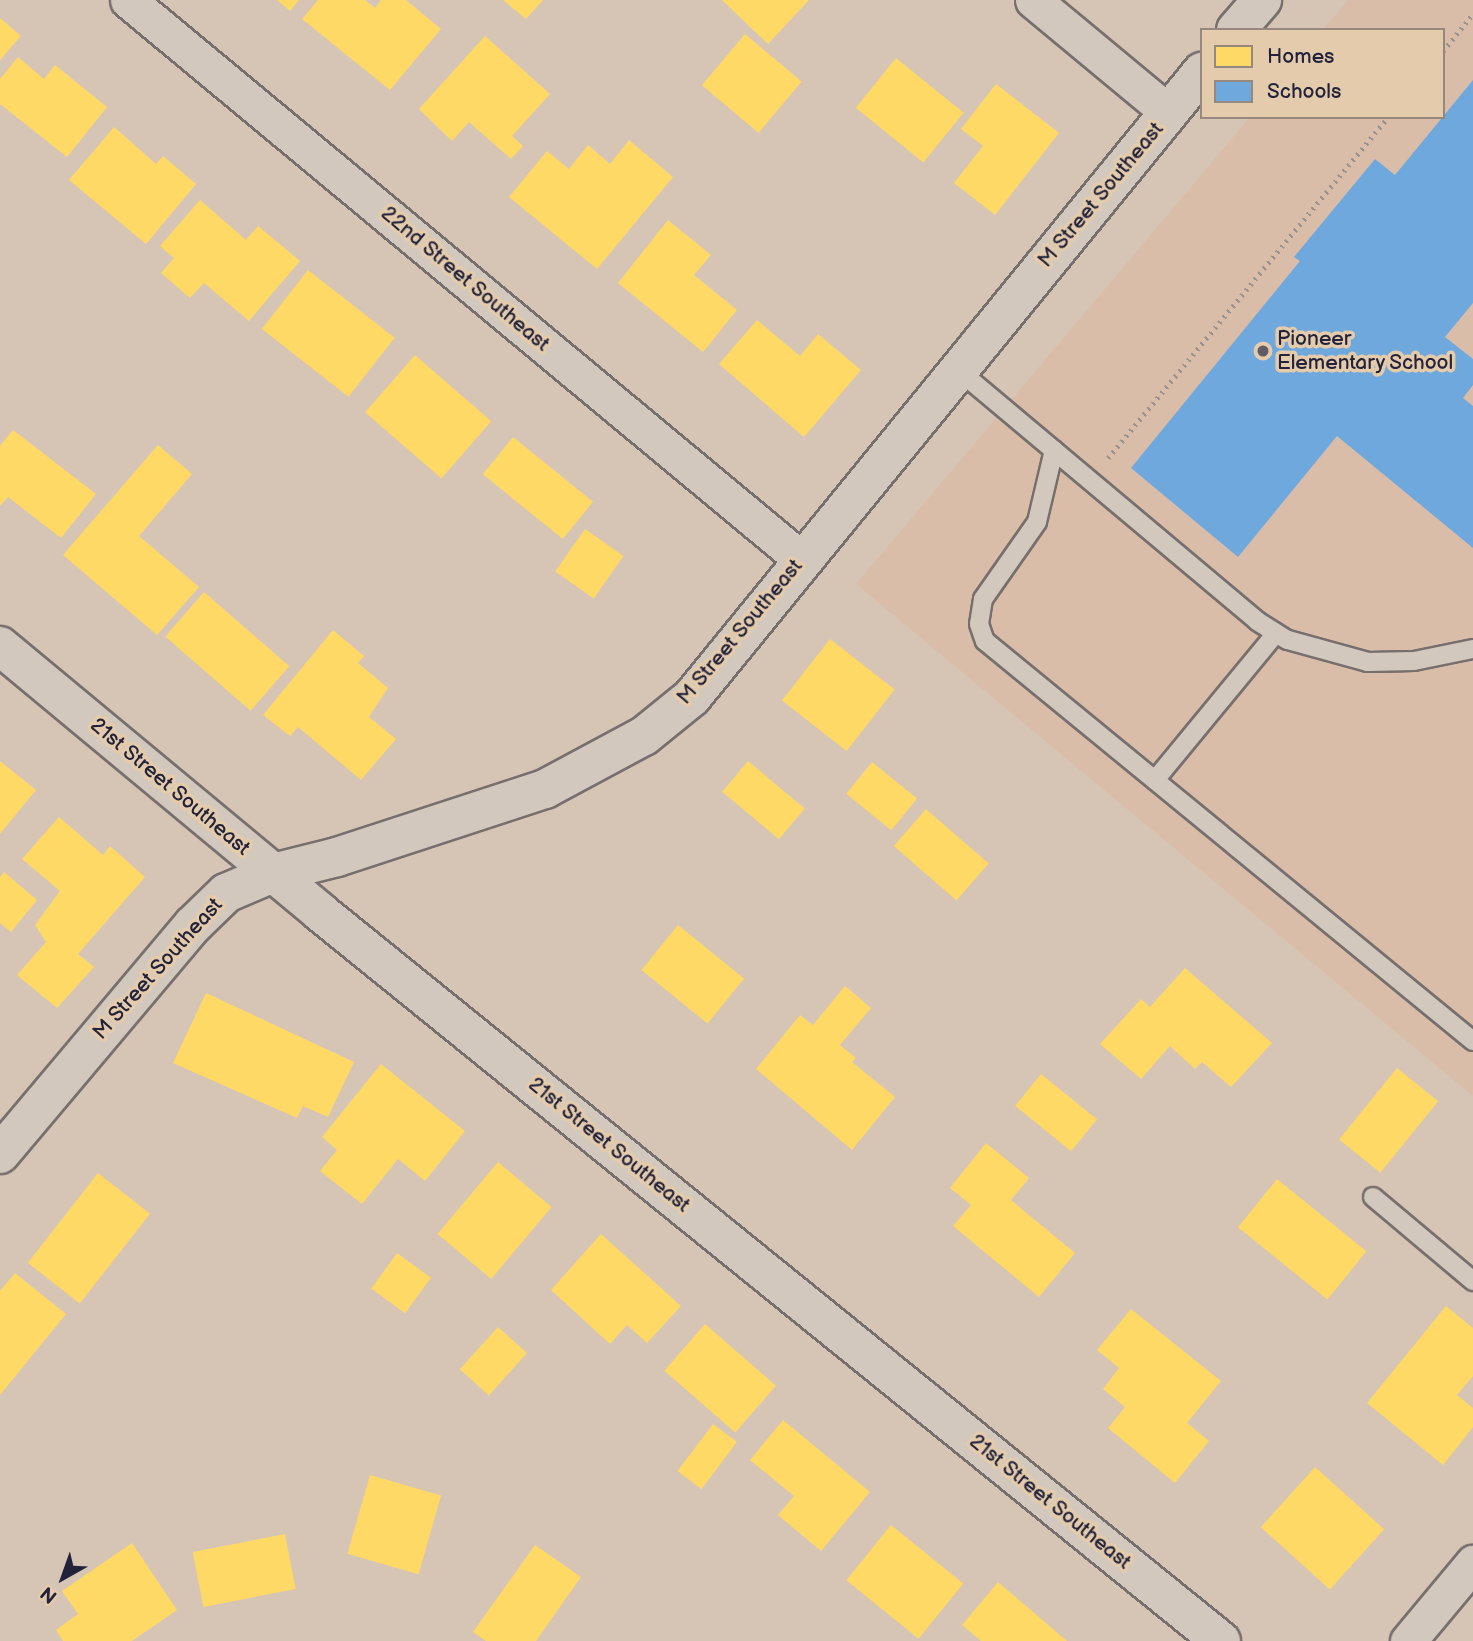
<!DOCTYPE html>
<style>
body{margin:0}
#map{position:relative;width:1473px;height:1641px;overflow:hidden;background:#d6c4b5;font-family:"Balsamiq Sans",sans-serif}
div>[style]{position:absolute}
.built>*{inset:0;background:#dabda9}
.homes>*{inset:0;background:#ffd966;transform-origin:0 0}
.schools>*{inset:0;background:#6fa8dc}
.path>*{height:4.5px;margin-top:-2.25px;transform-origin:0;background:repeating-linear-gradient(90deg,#9a928d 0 2px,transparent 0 7px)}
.roads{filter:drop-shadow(2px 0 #776f6e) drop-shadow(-2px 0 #776f6e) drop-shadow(0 2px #776f6e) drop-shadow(0 -2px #776f6e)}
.service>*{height:18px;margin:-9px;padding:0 9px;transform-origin:9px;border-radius:9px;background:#d2c8bd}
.minor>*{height:35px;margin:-17.5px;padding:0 17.5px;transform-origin:17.5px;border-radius:17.5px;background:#d2c8bd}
.tertiary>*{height:38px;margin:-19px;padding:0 19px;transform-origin:19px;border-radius:19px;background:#d2c8bd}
.dots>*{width:19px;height:19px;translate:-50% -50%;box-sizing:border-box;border:4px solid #e3cbac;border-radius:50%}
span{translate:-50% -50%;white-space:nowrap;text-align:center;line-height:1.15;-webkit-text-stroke:7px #e3cbac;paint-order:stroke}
.street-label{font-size:21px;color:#22223b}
.poi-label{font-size:21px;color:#22223b}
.left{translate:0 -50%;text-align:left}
.legend{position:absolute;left:1200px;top:28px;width:245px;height:91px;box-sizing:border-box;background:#e3cbac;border:2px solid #96877f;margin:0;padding:9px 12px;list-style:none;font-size:21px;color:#22223b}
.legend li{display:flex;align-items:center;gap:14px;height:35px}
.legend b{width:35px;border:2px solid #96877f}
.north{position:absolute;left:28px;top:1543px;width:70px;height:70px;-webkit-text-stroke:5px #e3cbac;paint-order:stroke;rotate:220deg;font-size:19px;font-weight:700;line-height:28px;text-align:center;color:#22223b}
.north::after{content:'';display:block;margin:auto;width:24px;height:32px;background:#22223b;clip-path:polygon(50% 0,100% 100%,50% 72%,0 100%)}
</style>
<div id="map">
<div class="built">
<i style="clip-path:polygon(1348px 0,1473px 0,1473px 1096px,856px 584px,1250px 117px,1443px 117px,1443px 30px,1323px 30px)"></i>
</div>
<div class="homes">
<i style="clip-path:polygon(277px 0,299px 0,290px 11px)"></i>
<i style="clip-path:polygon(318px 0,365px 0,375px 8px,381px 0,406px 0,441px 29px,390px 90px,302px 19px)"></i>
<i style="clip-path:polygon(503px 0,543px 0,526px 19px)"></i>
<i style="clip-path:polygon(722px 0,809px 0,768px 44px)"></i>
<i style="clip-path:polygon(0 18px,21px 36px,0 60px)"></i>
<i style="left:745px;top:34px;width:74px;height:67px;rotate:40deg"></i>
<i style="clip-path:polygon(485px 36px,550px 94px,512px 136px,523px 146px,511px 159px,469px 122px,452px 141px,419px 109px)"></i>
<i style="clip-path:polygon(18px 57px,44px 79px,55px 65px,107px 107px,67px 157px,0 104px,0 79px)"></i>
<i style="left:896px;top:58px;width:87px;height:64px;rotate:39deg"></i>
<i style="clip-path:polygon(996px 84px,1059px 133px,995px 215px,954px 183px,983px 146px,961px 129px)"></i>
<i style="clip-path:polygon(114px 127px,156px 164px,163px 156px,196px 184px,146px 244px,69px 180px)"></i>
<i style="clip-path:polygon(629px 140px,673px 177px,597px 269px,509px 197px,547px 151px,569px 169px,588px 145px,610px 164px)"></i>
<i style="clip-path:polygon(200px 200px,246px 240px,258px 226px,300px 261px,249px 321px,204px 283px,190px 298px,161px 273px,174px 258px,160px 246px)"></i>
<i style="clip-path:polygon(668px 220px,711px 255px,694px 275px,737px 310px,703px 352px,618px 283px)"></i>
<i style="left:308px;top:270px;width:110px;height:75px;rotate:38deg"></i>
<i style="clip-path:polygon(757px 320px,800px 356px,818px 334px,861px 370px,804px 437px,719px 364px)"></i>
<i style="left:415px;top:355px;width:101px;height:76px;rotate:41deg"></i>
<i style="clip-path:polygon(13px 430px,96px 494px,61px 538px,8px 497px,0 506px,0 446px)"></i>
<i style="left:513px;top:437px;width:103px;height:48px;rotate:39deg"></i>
<i style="clip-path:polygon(158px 445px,192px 474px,139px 536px,199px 587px,157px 635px,63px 555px)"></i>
<i style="left:585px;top:529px;width:47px;height:52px;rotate:35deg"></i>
<i style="left:204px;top:592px;width:113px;height:59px;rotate:41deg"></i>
<i style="clip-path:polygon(333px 630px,364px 656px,358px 663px,388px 688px,369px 717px,396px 739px,361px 780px,298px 727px,290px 736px,263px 715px)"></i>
<i style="left:830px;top:639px;width:82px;height:78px;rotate:38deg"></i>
<i style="clip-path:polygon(0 761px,36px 790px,0 834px)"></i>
<i style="left:748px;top:761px;width:74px;height:40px;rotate:40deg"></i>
<i style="left:872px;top:762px;width:58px;height:41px;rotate:39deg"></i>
<i style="left:926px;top:809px;width:83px;height:49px;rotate:41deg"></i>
<i style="clip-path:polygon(59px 817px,103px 855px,110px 846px,145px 877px,78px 954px,94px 967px,57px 1008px,17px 975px,46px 942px,35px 925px,60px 891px,22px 859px)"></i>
<i style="clip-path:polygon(4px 872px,37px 900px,11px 932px,0 923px,0 877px)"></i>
<i style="left:678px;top:925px;width:85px;height:58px;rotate:39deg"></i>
<i style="clip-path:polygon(1185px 968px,1272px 1043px,1231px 1087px,1202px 1062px,1195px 1069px,1170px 1046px,1141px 1079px,1100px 1044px,1141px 999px,1150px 1007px)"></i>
<i style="clip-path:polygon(845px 986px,871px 1008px,840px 1045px,856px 1058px,852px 1062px,895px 1097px,852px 1150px,756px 1069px,800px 1015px,813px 1025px)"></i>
<i style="clip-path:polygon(206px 993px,354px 1062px,328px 1117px,303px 1106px,297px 1118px,173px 1063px)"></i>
<i style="clip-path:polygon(381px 1064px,465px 1131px,425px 1181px,398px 1159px,362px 1204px,320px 1171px,337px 1150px,322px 1137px)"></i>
<i style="left:1397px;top:1068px;width:53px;height:92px;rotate:39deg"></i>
<i style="left:1041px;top:1074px;width:72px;height:41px;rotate:39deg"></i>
<i style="clip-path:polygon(986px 1143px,1029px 1178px,1011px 1200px,1075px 1253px,1039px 1297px,953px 1226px,971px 1205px,950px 1188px)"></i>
<i style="left:498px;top:1162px;width:70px;height:94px;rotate:40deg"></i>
<i style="left:98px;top:1173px;width:66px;height:114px;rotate:38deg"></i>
<i style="left:1277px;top:1179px;width:115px;height:62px;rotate:39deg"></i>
<i style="clip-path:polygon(601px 1234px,681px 1306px,647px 1343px,627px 1325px,610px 1344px,551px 1290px)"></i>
<i style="left:397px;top:1253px;width:42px;height:44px;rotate:36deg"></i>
<i style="clip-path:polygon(15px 1273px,66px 1314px,0 1395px,0 1291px)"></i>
<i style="clip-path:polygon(1446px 1306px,1473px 1328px,1473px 1376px,1457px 1395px,1473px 1408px,1473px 1427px,1443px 1465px,1367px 1403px)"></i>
<i style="clip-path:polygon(1131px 1309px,1221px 1381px,1187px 1423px,1209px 1441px,1175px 1483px,1108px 1428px,1125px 1407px,1103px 1389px,1119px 1368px,1097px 1350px)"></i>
<i style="left:705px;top:1324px;width:94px;height:62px;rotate:41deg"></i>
<i style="left:498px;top:1327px;width:39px;height:57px;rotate:42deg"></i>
<i style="clip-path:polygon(783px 1420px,870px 1492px,821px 1551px,778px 1515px,794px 1496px,750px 1460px)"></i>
<i style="left:713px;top:1424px;width:30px;height:59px;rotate:37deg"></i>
<i style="left:1315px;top:1467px;width:93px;height:81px;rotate:42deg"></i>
<i style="left:370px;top:1475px;width:74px;height:82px;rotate:16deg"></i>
<i style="left:891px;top:1525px;width:93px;height:71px;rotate:39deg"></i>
<i style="left:285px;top:1534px;width:56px;height:94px;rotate:79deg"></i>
<i style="clip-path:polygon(132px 1543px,177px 1610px,132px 1641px,63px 1641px,56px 1630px,78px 1614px,62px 1591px)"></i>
<i style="clip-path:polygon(535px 1545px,581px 1577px,536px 1641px,486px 1641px,473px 1632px)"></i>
<i style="clip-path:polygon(998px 1582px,1067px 1641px,981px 1641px,962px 1625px)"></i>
</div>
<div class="schools">
<i style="clip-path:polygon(1473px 80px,1473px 303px,1445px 337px,1473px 359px,1473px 385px,1463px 398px,1473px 406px,1473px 548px,1337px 436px,1238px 557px,1131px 468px,1300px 261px,1294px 257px,1375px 159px,1395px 175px)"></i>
</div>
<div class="path">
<i style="left:1443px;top:51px;width:48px;rotate:-51deg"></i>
<i style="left:1108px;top:458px;width:441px;rotate:-50.6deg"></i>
</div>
<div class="roads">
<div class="service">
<i style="left:957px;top:369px;width:392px;rotate:40deg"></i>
<i style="left:1257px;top:621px;width:36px;rotate:32deg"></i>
<i style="left:1288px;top:640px;width:83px;rotate:15.4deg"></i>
<i style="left:1368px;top:662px;width:46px;rotate:-1.2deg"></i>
<i style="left:1414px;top:661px;width:60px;rotate:-11.5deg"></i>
<i style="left:1054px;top:450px;width:74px;rotate:103.3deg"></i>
<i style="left:1037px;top:522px;width:94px;rotate:125deg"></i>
<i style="left:983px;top:599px;width:25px;rotate:99deg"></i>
<i style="left:979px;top:624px;width:18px;rotate:71deg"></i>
<i style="left:985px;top:641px;width:631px;rotate:39.34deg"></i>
<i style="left:1155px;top:780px;width:190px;rotate:-50.5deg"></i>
<i style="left:1373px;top:1197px;width:131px;rotate:40deg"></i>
</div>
<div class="minor">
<i style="left:128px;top:0;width:875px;rotate:39.71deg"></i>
<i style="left:1033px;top:0;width:177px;rotate:39.7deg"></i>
<i style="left:1408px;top:1641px;width:102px;rotate:-50.2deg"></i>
</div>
<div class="tertiary">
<i style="left:1236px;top:30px;width:40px;rotate:-49deg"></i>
<i style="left:0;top:646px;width:416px;rotate:39.7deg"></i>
<i style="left:320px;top:912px;width:1159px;rotate:38.98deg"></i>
<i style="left:0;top:1154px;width:299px;rotate:-49.9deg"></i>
<i style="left:193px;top:925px;width:46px;rotate:-44.1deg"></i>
<i style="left:226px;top:893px;width:51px;rotate:-23.1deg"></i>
<i style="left:273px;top:873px;width:66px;rotate:-14deg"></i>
<i style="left:337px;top:857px;width:219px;rotate:-18.1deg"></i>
<i style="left:545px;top:789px;width:112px;rotate:-28.2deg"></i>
<i style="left:644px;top:736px;width:62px;rotate:-39.1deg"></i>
<i style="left:692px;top:697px;width:807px;rotate:-50.79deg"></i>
</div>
</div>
<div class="dots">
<i style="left:1263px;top:351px;background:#615b66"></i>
</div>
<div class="street-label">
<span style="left:1101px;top:195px;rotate:-50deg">M Street Southeast</span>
<span style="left:465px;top:279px;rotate:40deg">22nd Street Southeast</span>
<span style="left:740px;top:632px;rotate:-50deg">M Street Southeast</span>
<span style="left:170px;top:787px;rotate:40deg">21st Street Southeast</span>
<span style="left:158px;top:969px;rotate:-48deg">M Street Southeast</span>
<span style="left:609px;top:1145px;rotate:39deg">21st Street Southeast</span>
<span style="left:1050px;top:1502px;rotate:39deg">21st Street Southeast</span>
</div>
<div class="poi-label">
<span class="left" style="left:1277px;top:351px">Pioneer<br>Elementary School</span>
</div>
<ul class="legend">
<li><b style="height:19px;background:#ffd966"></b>Homes</li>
<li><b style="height:19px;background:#6fa8dc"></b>Schools</li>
</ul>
<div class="north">N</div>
</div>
